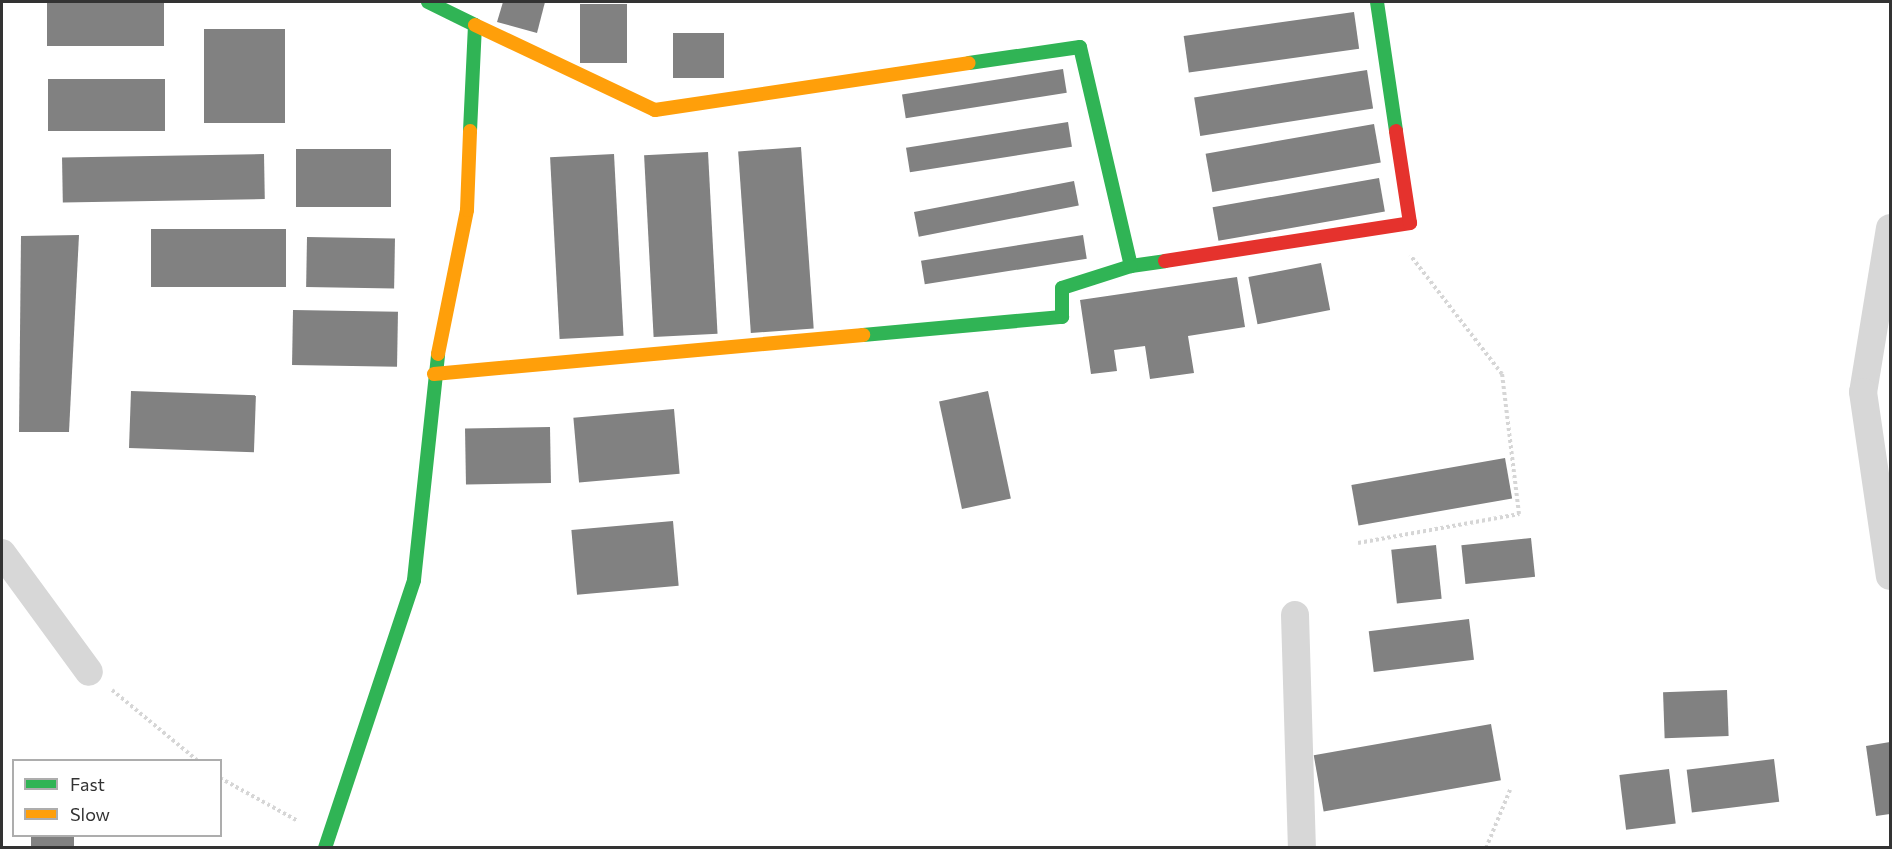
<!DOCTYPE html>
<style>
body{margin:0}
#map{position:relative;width:1892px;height:849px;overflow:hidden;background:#fff;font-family:Commissioner,sans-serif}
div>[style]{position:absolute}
.building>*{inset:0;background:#818181;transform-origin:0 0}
.path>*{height:4px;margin-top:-2px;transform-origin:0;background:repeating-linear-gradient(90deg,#d6d6d6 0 3px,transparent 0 6px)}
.street>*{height:28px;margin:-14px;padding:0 14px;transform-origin:14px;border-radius:14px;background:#d7d7d7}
.fast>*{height:14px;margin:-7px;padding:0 7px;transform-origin:7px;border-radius:7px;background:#30b455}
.slow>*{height:14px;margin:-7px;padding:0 7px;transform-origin:7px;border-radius:7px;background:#ff9f0a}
.jam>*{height:14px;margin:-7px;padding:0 7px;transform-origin:7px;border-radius:7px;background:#e5322d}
span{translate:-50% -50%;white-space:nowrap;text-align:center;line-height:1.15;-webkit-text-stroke:6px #fff;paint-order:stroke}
.frame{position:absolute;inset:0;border:3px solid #333;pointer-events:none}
.legend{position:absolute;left:12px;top:759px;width:210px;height:78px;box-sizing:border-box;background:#fff;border:2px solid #adadad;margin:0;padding:8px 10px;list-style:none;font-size:18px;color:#333}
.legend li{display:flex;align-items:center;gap:12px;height:30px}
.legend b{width:30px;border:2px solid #adadad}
</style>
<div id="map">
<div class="building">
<i style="left:47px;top:2px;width:117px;height:44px"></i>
<i style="clip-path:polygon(503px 2px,545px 2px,537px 33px,497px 22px)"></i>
<i style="left:580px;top:4px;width:47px;height:59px"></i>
<i style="left:1354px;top:12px;width:37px;height:172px;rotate:82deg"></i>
<i style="left:204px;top:29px;width:81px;height:94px"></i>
<i style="left:673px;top:33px;width:51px;height:45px"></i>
<i style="left:1063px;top:69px;width:24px;height:163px;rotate:81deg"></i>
<i style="left:1367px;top:70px;width:39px;height:175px;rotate:81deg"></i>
<i style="left:48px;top:79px;width:117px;height:52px"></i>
<i style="left:1068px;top:122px;width:25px;height:164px;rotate:81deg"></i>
<i style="left:1374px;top:124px;width:39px;height:171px;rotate:80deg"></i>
<i style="left:801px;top:147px;width:182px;height:63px;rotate:86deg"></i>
<i style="left:296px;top:149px;width:95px;height:58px"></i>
<i style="left:708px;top:152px;width:182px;height:64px;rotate:87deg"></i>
<i style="left:264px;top:154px;width:45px;height:202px;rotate:89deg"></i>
<i style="left:614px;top:154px;width:182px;height:64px;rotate:87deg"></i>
<i style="left:1379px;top:178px;width:34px;height:169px;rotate:80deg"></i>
<i style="left:1074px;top:181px;width:25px;height:163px;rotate:79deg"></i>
<i style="left:151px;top:229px;width:135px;height:58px"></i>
<i style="clip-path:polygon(79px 235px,69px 432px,19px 432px,21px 236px)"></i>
<i style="left:1083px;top:235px;width:24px;height:164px;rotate:81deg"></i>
<i style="left:307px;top:237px;width:88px;height:50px;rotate:1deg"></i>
<i style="left:1321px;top:263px;width:48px;height:74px;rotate:79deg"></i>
<i style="clip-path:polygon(1237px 277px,1245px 327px,1188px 336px,1194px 373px,1150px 379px,1145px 346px,1114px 350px,1117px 371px,1091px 374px,1080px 300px)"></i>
<i style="left:293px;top:310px;width:105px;height:55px;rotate:1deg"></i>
<i style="left:131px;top:391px;width:125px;height:57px;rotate:2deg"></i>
<i style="left:988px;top:391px;width:110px;height:50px;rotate:78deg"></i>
<i style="left:674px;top:409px;width:65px;height:101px;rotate:85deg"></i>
<i style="left:550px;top:427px;width:56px;height:85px;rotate:89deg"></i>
<i style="left:1505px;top:458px;width:41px;height:156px;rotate:80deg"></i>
<i style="left:673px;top:521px;width:65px;height:102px;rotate:85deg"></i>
<i style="left:1531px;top:538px;width:39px;height:70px;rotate:84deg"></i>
<i style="left:1436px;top:545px;width:54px;height:45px;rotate:84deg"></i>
<i style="left:1469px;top:619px;width:41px;height:101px;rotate:83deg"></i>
<i style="left:1727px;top:690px;width:46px;height:64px;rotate:88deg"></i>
<i style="left:1491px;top:724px;width:57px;height:180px;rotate:80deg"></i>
<i style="clip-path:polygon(1890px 742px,1890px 814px,1876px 816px,1866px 746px)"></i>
<i style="left:1774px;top:759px;width:43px;height:88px;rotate:83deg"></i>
<i style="left:1669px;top:769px;width:55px;height:50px;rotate:83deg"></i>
<i style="left:31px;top:836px;width:43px;height:12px"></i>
</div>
<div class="path">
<i style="left:1358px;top:543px;width:164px;rotate:-10.2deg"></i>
<i style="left:1519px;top:514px;width:141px;rotate:-96.9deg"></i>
<i style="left:1502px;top:374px;width:150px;rotate:-127.7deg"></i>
<i style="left:112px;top:690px;width:110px;rotate:39.5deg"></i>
<i style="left:220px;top:778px;width:89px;rotate:28.9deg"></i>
<i style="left:1486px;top:848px;width:63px;rotate:-67.5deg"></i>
</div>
<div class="street">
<i style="left:1890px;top:228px;width:166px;rotate:99.3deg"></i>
<i style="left:1863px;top:392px;width:186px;rotate:81.7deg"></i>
<i style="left:2px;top:553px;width:147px;rotate:53.8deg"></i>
<i style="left:1295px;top:615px;width:233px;rotate:88.3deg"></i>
</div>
<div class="fast">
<i style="left:428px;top:2px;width:52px;rotate:26.1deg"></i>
<i style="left:475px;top:25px;width:106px;rotate:92.7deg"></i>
<i style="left:1377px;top:2px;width:130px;rotate:81.6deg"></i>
<i style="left:969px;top:63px;width:112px;rotate:-8.2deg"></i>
<i style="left:1080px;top:47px;width:225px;rotate:76.9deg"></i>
<i style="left:1131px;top:266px;width:34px;rotate:-8deg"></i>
<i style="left:863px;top:335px;width:200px;rotate:-5.2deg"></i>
<i style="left:1062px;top:317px;width:29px;rotate:-90deg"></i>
<i style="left:1062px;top:288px;width:72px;rotate:-17.7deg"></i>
<i style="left:325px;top:848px;width:282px;rotate:-71.6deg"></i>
<i style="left:414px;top:580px;width:227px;rotate:-83.9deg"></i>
</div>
<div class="slow">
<i style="left:475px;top:25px;width:199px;rotate:25.3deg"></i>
<i style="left:655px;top:110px;width:317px;rotate:-8.5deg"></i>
<i style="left:438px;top:354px;width:147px;rotate:-78.6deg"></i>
<i style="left:467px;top:210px;width:79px;rotate:-87.8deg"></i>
<i style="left:434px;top:374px;width:431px;rotate:-5.2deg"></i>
</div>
<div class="jam">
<i style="left:1165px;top:261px;width:248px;rotate:-8.8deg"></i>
<i style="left:1410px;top:223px;width:93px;rotate:-98.7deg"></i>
</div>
<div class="frame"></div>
<ul class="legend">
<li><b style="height:8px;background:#30b455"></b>Fast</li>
<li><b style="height:8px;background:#ff9f0a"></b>Slow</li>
</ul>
</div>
